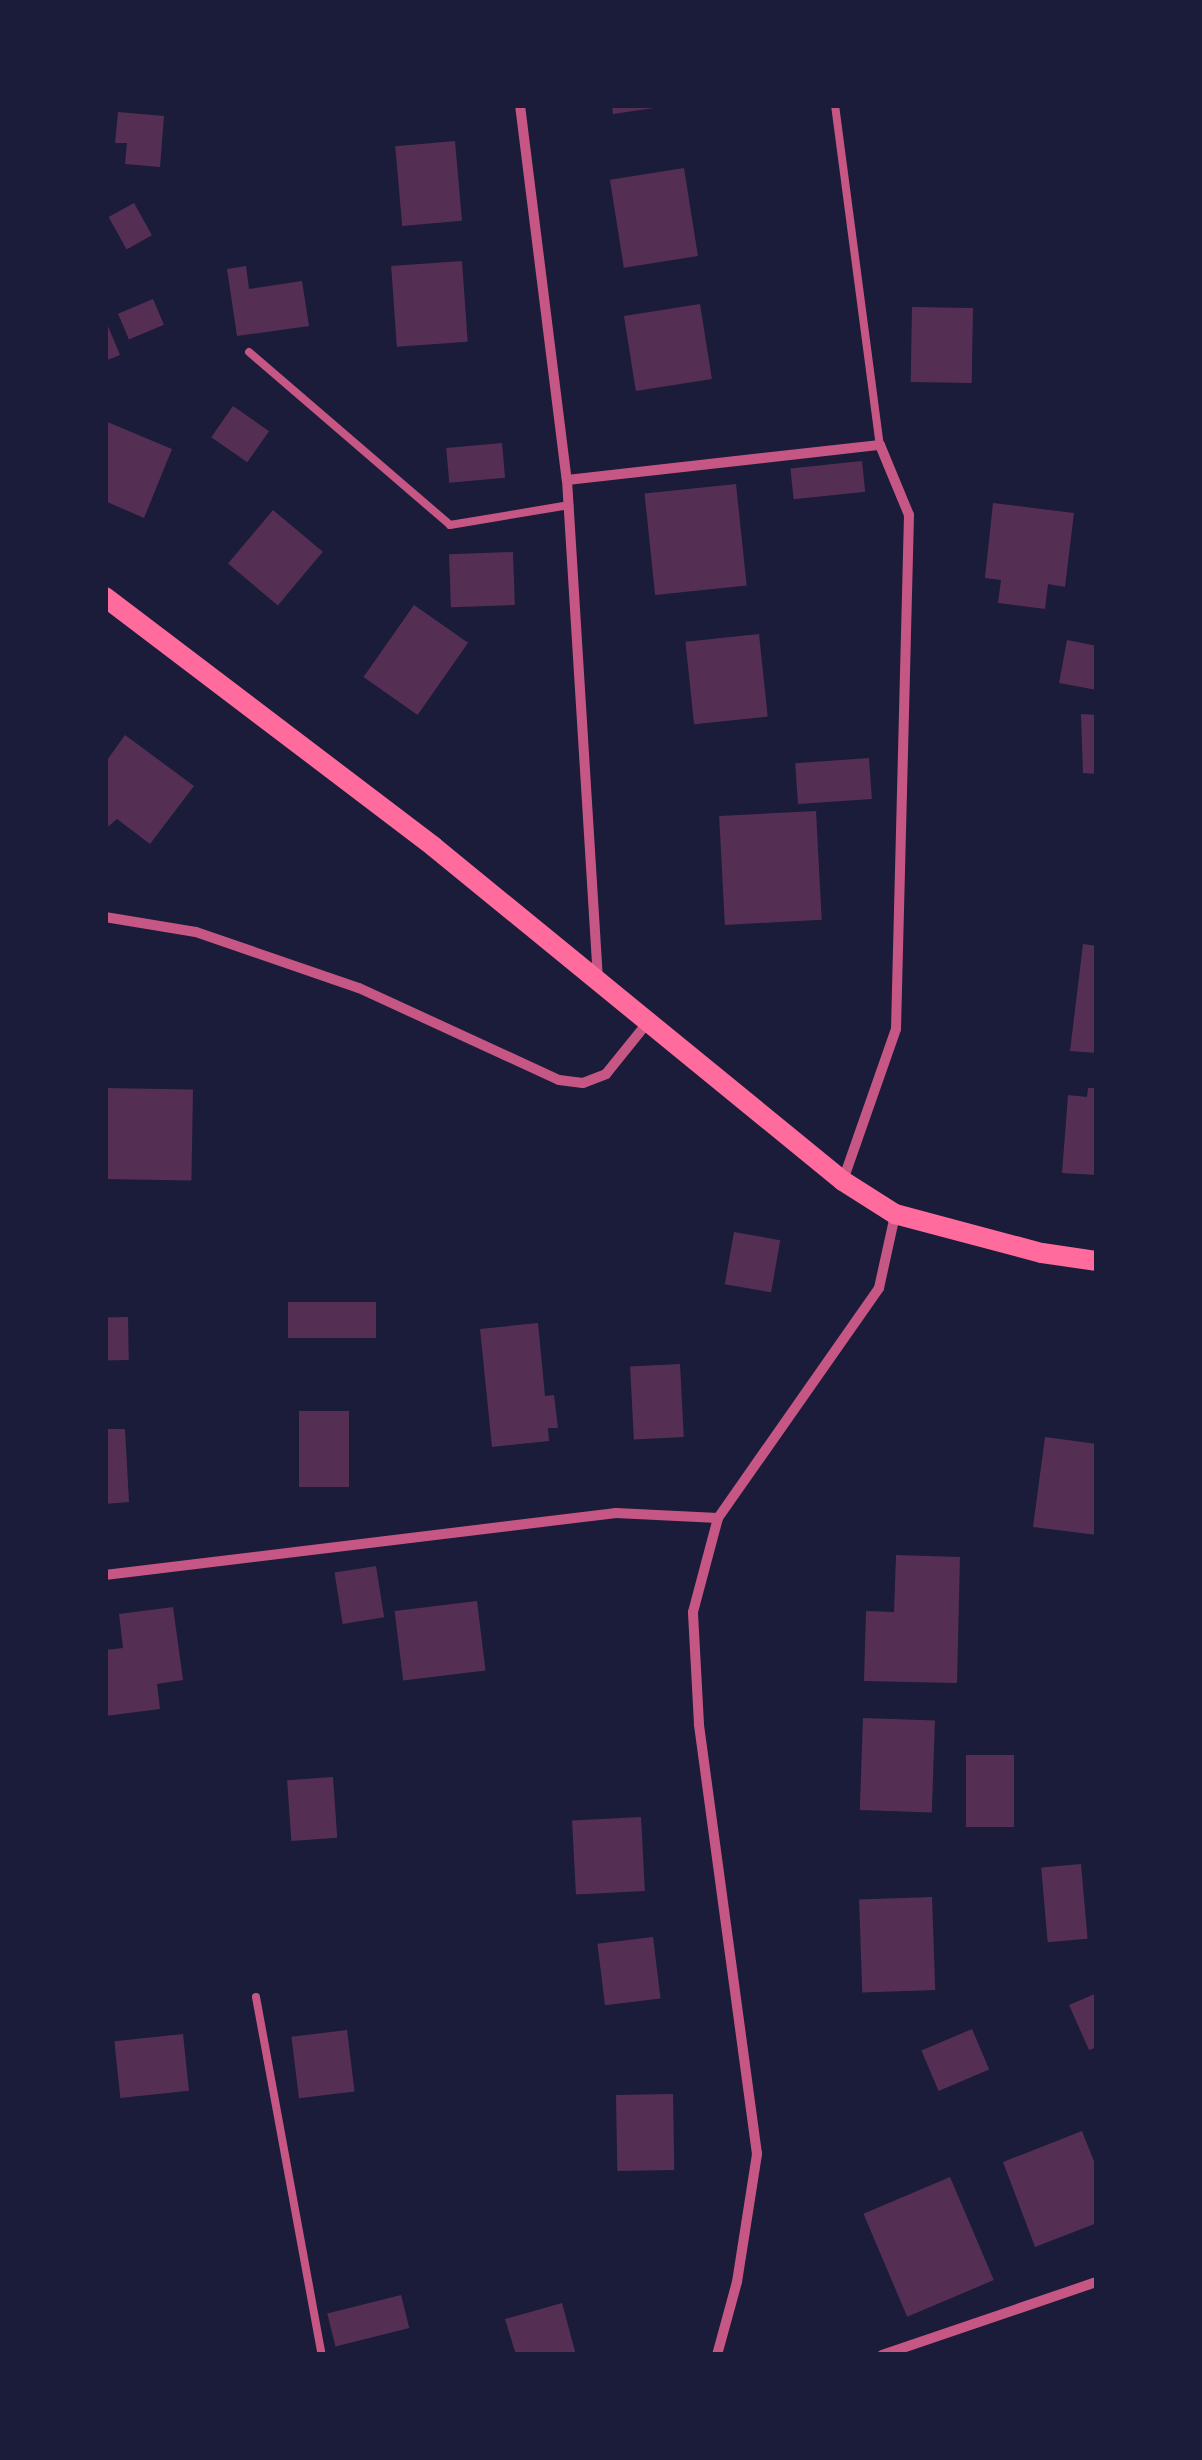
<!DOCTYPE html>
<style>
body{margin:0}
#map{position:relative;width:1202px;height:2460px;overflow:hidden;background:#1b1b3a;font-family:Rubik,sans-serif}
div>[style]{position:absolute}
.building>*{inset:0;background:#542f53;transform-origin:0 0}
.service>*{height:8px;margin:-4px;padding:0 4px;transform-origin:4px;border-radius:4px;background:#c65784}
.minor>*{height:10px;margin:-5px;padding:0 5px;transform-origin:5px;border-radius:5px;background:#c65784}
.secondary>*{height:20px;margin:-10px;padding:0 10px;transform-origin:10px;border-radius:10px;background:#ff6b9d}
span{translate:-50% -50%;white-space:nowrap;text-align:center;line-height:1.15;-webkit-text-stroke:9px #1b1b3a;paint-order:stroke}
.frame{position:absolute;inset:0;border:108px solid #1b1b3a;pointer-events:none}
</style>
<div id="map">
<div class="building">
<i style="clip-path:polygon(612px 105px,661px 105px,661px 107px,613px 114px)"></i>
<i style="clip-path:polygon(118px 112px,164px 116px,160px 167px,125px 164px,127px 143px,115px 143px)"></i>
<i style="left:455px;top:141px;width:80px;height:60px;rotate:85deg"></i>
<i style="left:684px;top:168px;width:89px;height:75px;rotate:81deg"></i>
<i style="left:134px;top:203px;width:37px;height:29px;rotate:61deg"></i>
<i style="left:462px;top:261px;width:81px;height:71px;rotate:86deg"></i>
<i style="clip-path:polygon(246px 266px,249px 289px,302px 281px,309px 326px,237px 336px,227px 269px)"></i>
<i style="left:153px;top:299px;width:28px;height:38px;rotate:67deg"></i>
<i style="left:700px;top:304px;width:76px;height:77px;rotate:81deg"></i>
<i style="left:912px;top:307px;width:61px;height:75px;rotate:1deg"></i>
<i style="clip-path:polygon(105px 319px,120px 355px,105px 361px)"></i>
<i style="left:233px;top:406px;width:44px;height:38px;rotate:35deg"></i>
<i style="clip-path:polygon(105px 421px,172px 449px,144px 518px,105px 501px)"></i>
<i style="left:502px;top:443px;width:35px;height:56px;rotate:85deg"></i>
<i style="left:862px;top:461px;width:31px;height:72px;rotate:84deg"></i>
<i style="left:736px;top:484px;width:102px;height:92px;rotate:84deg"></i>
<i style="clip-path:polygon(993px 503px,1074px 513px,1065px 587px,1048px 584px,1045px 609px,998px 603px,1001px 580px,985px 578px)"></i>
<i style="left:273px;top:510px;width:65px;height:70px;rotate:40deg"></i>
<i style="left:513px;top:552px;width:53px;height:64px;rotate:88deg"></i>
<i style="left:414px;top:605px;width:66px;height:88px;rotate:35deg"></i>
<i style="left:759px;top:634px;width:83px;height:74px;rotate:84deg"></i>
<i style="clip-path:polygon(1067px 640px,1097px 646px,1097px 690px,1059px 683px)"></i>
<i style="clip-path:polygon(1081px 714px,1097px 715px,1097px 774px,1083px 773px)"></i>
<i style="clip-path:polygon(125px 735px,194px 786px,150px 844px,117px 819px,105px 829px,105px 763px)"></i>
<i style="left:869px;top:758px;width:41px;height:74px;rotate:86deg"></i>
<i style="left:816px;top:811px;width:109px;height:97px;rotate:87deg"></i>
<i style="clip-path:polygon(1083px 944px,1097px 946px,1097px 1053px,1070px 1051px)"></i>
<i style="left:105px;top:1088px;width:88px;height:91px;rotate:1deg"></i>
<i style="clip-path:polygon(1088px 1088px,1097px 1088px,1097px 1175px,1062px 1173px,1068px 1095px,1087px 1097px)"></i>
<i style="left:734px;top:1232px;width:47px;height:53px;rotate:10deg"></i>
<i style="left:288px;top:1302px;width:88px;height:36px"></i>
<i style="left:128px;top:1317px;width:43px;height:23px;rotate:89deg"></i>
<i style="clip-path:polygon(538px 1323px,545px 1396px,554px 1395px,558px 1428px,548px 1428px,549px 1441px,492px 1447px,480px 1329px)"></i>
<i style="left:680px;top:1364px;width:73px;height:50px;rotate:87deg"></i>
<i style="left:299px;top:1411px;width:50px;height:76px"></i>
<i style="clip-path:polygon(105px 1429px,125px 1429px,129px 1502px,105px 1504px)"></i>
<i style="clip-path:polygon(1045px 1437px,1097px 1444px,1097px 1535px,1033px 1527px)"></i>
<i style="clip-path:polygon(896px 1555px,960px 1557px,957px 1683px,864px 1681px,866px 1611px,894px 1612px)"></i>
<i style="left:376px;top:1566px;width:52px;height:42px;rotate:81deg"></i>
<i style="left:477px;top:1601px;width:70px;height:83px;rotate:83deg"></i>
<i style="clip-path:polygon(173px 1607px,183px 1680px,157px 1684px,160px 1709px,105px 1716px,105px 1650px,123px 1648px,119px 1614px)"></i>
<i style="left:863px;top:1718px;width:72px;height:92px;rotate:2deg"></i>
<i style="left:966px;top:1755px;width:48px;height:72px"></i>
<i style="left:333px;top:1777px;width:61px;height:46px;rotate:86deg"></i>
<i style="left:641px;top:1817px;width:74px;height:69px;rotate:87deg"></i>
<i style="left:1081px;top:1864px;width:75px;height:40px;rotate:85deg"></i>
<i style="left:932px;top:1897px;width:93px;height:73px;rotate:88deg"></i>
<i style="left:653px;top:1937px;width:62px;height:56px;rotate:83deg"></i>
<i style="clip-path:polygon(1097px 1993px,1097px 2047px,1089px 2050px,1069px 2005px)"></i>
<i style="left:972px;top:2029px;width:44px;height:55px;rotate:67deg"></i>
<i style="left:347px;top:2030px;width:62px;height:56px;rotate:83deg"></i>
<i style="left:183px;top:2034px;width:57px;height:69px;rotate:84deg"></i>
<i style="left:673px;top:2094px;width:76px;height:57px;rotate:89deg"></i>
<i style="clip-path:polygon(1082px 2131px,1097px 2169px,1097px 2223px,1035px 2247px,1003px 2162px)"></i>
<i style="left:950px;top:2177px;width:112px;height:94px;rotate:67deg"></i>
<i style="left:401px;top:2295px;width:34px;height:76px;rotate:76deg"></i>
<i style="clip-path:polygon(562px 2303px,576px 2355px,516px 2355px,505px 2319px)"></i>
</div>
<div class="service">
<i style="left:835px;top:105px;width:343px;rotate:82.5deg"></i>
<i style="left:249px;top:352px;width:265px;rotate:40.7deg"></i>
<i style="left:450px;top:525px;width:121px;rotate:-9.5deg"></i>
<i style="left:256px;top:1997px;width:364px;rotate:79.6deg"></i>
</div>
<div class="minor">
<i style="left:520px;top:105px;width:378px;rotate:82.9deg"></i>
<i style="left:567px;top:480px;width:501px;rotate:86.45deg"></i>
<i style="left:567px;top:480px;width:315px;rotate:-6.4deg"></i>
<i style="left:880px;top:445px;width:76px;rotate:67.5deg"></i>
<i style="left:909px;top:515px;width:514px;rotate:91.45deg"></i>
<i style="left:896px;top:1029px;width:160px;rotate:109.3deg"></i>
<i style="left:105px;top:917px;width:92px;rotate:9.4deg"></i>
<i style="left:196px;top:932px;width:172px;rotate:19deg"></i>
<i style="left:359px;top:988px;width:220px;rotate:24.7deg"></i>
<i style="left:559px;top:1080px;width:24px;rotate:7deg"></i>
<i style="left:583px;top:1083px;width:25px;rotate:-21deg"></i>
<i style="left:606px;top:1074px;width:67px;rotate:-51.1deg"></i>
<i style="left:105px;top:1575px;width:515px;rotate:-6.92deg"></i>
<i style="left:616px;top:1513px;width:102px;rotate:2.8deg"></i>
<i style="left:717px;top:2355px;width:76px;rotate:-74.7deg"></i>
<i style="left:737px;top:2282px;width:130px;rotate:-81.1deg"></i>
<i style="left:757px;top:2154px;width:434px;rotate:-97.7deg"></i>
<i style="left:699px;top:1724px;width:112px;rotate:-93.1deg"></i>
<i style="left:693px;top:1612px;width:97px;rotate:-75.1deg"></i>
<i style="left:718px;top:1518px;width:281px;rotate:-55deg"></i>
<i style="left:879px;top:1288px;width:75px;rotate:-77.6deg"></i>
<i style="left:882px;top:2355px;width:227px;rotate:-18.8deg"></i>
</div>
<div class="secondary">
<i style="left:105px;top:597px;width:413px;rotate:37.2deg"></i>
<i style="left:434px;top:847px;width:528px;rotate:39.24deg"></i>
<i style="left:843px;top:1181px;width:62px;rotate:32.4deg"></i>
<i style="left:895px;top:1214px;width:152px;rotate:14.9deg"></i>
<i style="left:1042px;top:1253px;width:56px;rotate:8.3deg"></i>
</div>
<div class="frame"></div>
</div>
